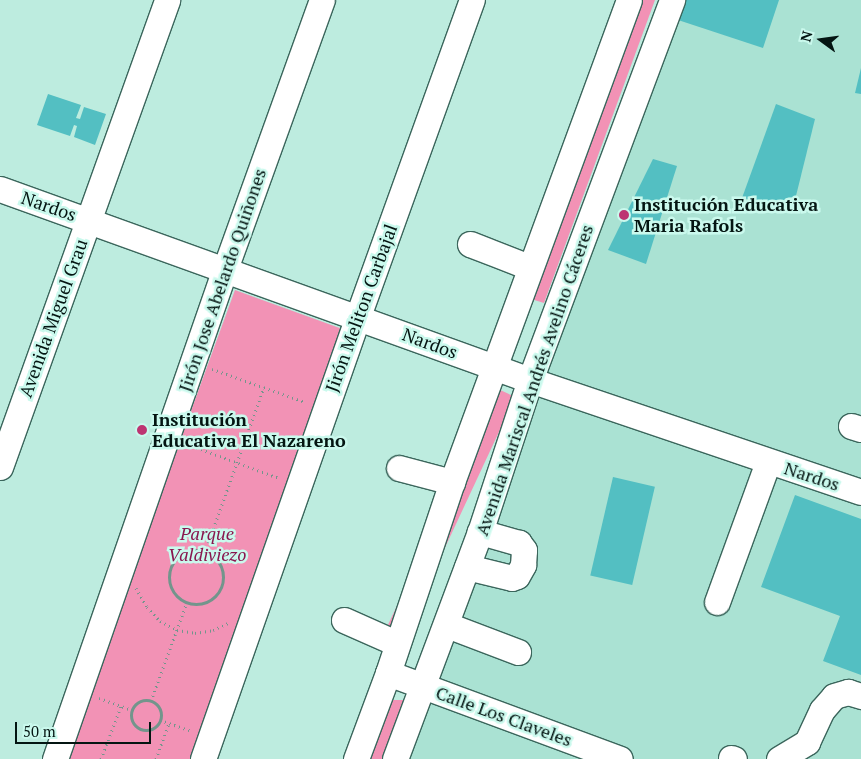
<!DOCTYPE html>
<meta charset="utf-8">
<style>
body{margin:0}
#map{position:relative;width:861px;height:759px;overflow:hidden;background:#bdecdf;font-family:"PT Serif",serif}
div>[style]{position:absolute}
.built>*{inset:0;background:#aae2d3}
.green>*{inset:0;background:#f292b5;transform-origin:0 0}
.building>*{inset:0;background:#53bfc2;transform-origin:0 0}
.path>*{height:3px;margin-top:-1.5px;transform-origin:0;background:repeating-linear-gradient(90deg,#73958c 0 1px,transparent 0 5px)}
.path>.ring{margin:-1.5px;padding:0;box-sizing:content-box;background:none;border:3px solid #73958c;border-radius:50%}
.roads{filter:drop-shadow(1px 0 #3b665c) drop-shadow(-1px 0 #3b665c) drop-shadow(0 1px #3b665c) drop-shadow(0 -1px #3b665c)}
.minor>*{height:25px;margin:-12.5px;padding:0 12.5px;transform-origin:12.5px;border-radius:12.5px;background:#fff}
.dots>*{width:14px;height:14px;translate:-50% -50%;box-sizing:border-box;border:2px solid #caf9ed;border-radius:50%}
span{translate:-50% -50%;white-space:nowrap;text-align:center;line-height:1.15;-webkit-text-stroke:5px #caf9ed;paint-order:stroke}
.poi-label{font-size:18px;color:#041512;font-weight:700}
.left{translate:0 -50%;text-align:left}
.street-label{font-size:18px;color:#041512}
.park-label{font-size:18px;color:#89164e;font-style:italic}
.north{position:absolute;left:796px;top:15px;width:50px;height:50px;-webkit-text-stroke:4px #caf9ed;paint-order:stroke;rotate:284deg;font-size:14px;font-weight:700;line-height:20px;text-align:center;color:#041512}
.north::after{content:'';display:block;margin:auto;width:18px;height:22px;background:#041512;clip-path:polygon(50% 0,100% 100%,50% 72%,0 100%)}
.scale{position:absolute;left:15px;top:722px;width:136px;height:22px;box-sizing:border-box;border:2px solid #041512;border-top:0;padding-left:6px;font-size:15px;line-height:18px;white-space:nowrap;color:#041512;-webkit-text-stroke:4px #caf9ed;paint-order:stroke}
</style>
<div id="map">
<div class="built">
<i style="clip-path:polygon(675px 0,861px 0,861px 759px,400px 759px)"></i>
</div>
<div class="green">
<i style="clip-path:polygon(635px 0,655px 0,544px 303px,531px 299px)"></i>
<i style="left:235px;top:290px;width:118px;height:498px;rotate:20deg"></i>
<i style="left:498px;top:389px;width:19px;height:275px;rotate:25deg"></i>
<i style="clip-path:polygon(390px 700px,405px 700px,383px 759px,368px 759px)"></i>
</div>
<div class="building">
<i style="clip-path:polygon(682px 0,779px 0,763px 48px,675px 19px)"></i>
<i style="clip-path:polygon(861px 68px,861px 94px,855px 93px)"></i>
<i style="clip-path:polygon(48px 94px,81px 105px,76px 118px,80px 119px,84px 107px,106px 114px,95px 145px,74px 137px,77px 126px,74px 125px,70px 136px,37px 125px)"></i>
<i style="clip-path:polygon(776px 104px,815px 119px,793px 208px,742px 198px)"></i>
<i style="clip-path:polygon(653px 159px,677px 166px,646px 264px,608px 250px)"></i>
<i style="left:613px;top:477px;width:43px;height:101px;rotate:13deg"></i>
<i style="clip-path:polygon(795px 495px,861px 519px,861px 675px,823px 661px,840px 616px,761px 587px)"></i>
</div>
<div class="path">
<i style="left:212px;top:369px;width:99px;rotate:19.5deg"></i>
<i style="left:187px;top:444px;width:98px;rotate:20.3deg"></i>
<i class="ring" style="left:169px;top:550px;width:51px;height:51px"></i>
<i style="left:205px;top:552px;width:175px;rotate:-70.3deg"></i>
<i style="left:136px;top:588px;width:22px;rotate:60deg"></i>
<i style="left:147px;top:607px;width:19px;rotate:47deg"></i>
<i style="left:160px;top:621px;width:19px;rotate:28deg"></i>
<i style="left:177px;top:630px;width:18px;rotate:9deg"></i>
<i style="left:195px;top:633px;width:18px;rotate:-9deg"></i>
<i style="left:213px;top:630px;width:17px;rotate:-25deg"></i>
<i style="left:99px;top:698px;width:35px;rotate:20deg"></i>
<i class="ring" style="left:131px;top:700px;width:27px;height:27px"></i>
<i style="left:151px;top:701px;width:105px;rotate:-70deg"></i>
<i style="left:160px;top:720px;width:34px;rotate:19deg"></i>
<i style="left:101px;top:759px;width:57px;rotate:-69.3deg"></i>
<i style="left:156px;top:759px;width:38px;rotate:-70deg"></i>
</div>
<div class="roads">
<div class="minor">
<i style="left:0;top:189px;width:563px;rotate:19.82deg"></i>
<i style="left:530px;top:380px;width:349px;rotate:18.7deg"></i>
<i style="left:470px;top:244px;width:63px;rotate:21.3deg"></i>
<i style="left:851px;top:426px;width:10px;rotate:17deg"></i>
<i style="left:0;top:467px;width:496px;rotate:-70.3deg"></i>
<i style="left:399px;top:468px;width:55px;rotate:14.8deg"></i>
<i style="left:467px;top:567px;width:46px;rotate:13.7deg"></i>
<i style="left:512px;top:578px;width:5px;rotate:-22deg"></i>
<i style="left:517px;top:576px;width:13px;rotate:-61deg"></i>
<i style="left:523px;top:565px;width:15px;rotate:-86deg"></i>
<i style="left:524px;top:550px;width:9px;rotate:-126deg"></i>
<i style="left:519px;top:543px;width:41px;rotate:-164.2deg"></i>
<i style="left:717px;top:602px;width:149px;rotate:-70deg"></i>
<i style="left:344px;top:620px;width:57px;rotate:23.9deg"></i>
<i style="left:447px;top:625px;width:76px;rotate:20.8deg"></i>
<i style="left:388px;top:673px;width:247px;rotate:20.3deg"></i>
<i style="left:731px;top:758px;width:3px;rotate:18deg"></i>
<i style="left:55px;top:759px;width:519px;rotate:-70.87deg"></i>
<i style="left:225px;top:269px;width:286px;rotate:-70.2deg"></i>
<i style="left:203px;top:759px;width:469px;rotate:-70.7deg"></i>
<i style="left:358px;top:316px;width:336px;rotate:-70.2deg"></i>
<i style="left:356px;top:759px;width:92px;rotate:-69.6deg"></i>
<i style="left:388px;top:673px;width:201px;rotate:-71.5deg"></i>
<i style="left:452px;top:482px;width:513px;rotate:-69.84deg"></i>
<i style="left:395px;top:759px;width:242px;rotate:-69.5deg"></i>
<i style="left:480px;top:532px;width:160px;rotate:-71.8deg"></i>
<i style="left:530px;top:380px;width:406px;rotate:-69.5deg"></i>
<i style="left:779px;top:759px;width:33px;rotate:-31deg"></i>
<i style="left:807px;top:742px;width:35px;rotate:-65deg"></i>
<i style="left:822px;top:710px;width:18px;rotate:-49deg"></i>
<i style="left:834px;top:696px;width:15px;rotate:-16deg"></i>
<i style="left:848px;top:692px;width:14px;rotate:17deg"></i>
</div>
</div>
<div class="dots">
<i style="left:624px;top:215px;background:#bd3472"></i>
<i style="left:142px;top:430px;background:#bd3472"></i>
</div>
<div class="poi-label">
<span class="left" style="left:634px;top:215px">Institución Educativa<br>Maria Rafols</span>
<span class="left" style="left:152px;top:430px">Institución<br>Educativa El Nazareno</span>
</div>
<div class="street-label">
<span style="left:49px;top:206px;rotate:19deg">Nardos</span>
<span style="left:222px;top:280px;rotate:-71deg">Jirón Jose Abelardo Quiñones</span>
<span style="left:361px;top:308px;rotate:-70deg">Jirón Meliton Carbajal</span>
<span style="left:53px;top:318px;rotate:-70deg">Avenida Miguel Grau</span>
<span style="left:430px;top:343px;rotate:20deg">Nardos</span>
<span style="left:534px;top:380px;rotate:-71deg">Avenida Mariscal Andrés Avelino Cáceres</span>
<span style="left:812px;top:476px;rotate:18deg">Nardos</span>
<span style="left:504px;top:716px;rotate:20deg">Calle Los Claveles</span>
</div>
<div class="park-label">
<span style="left:207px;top:544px">Parque<br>Valdiviezo</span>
</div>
<div class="north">N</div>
<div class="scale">50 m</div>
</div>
